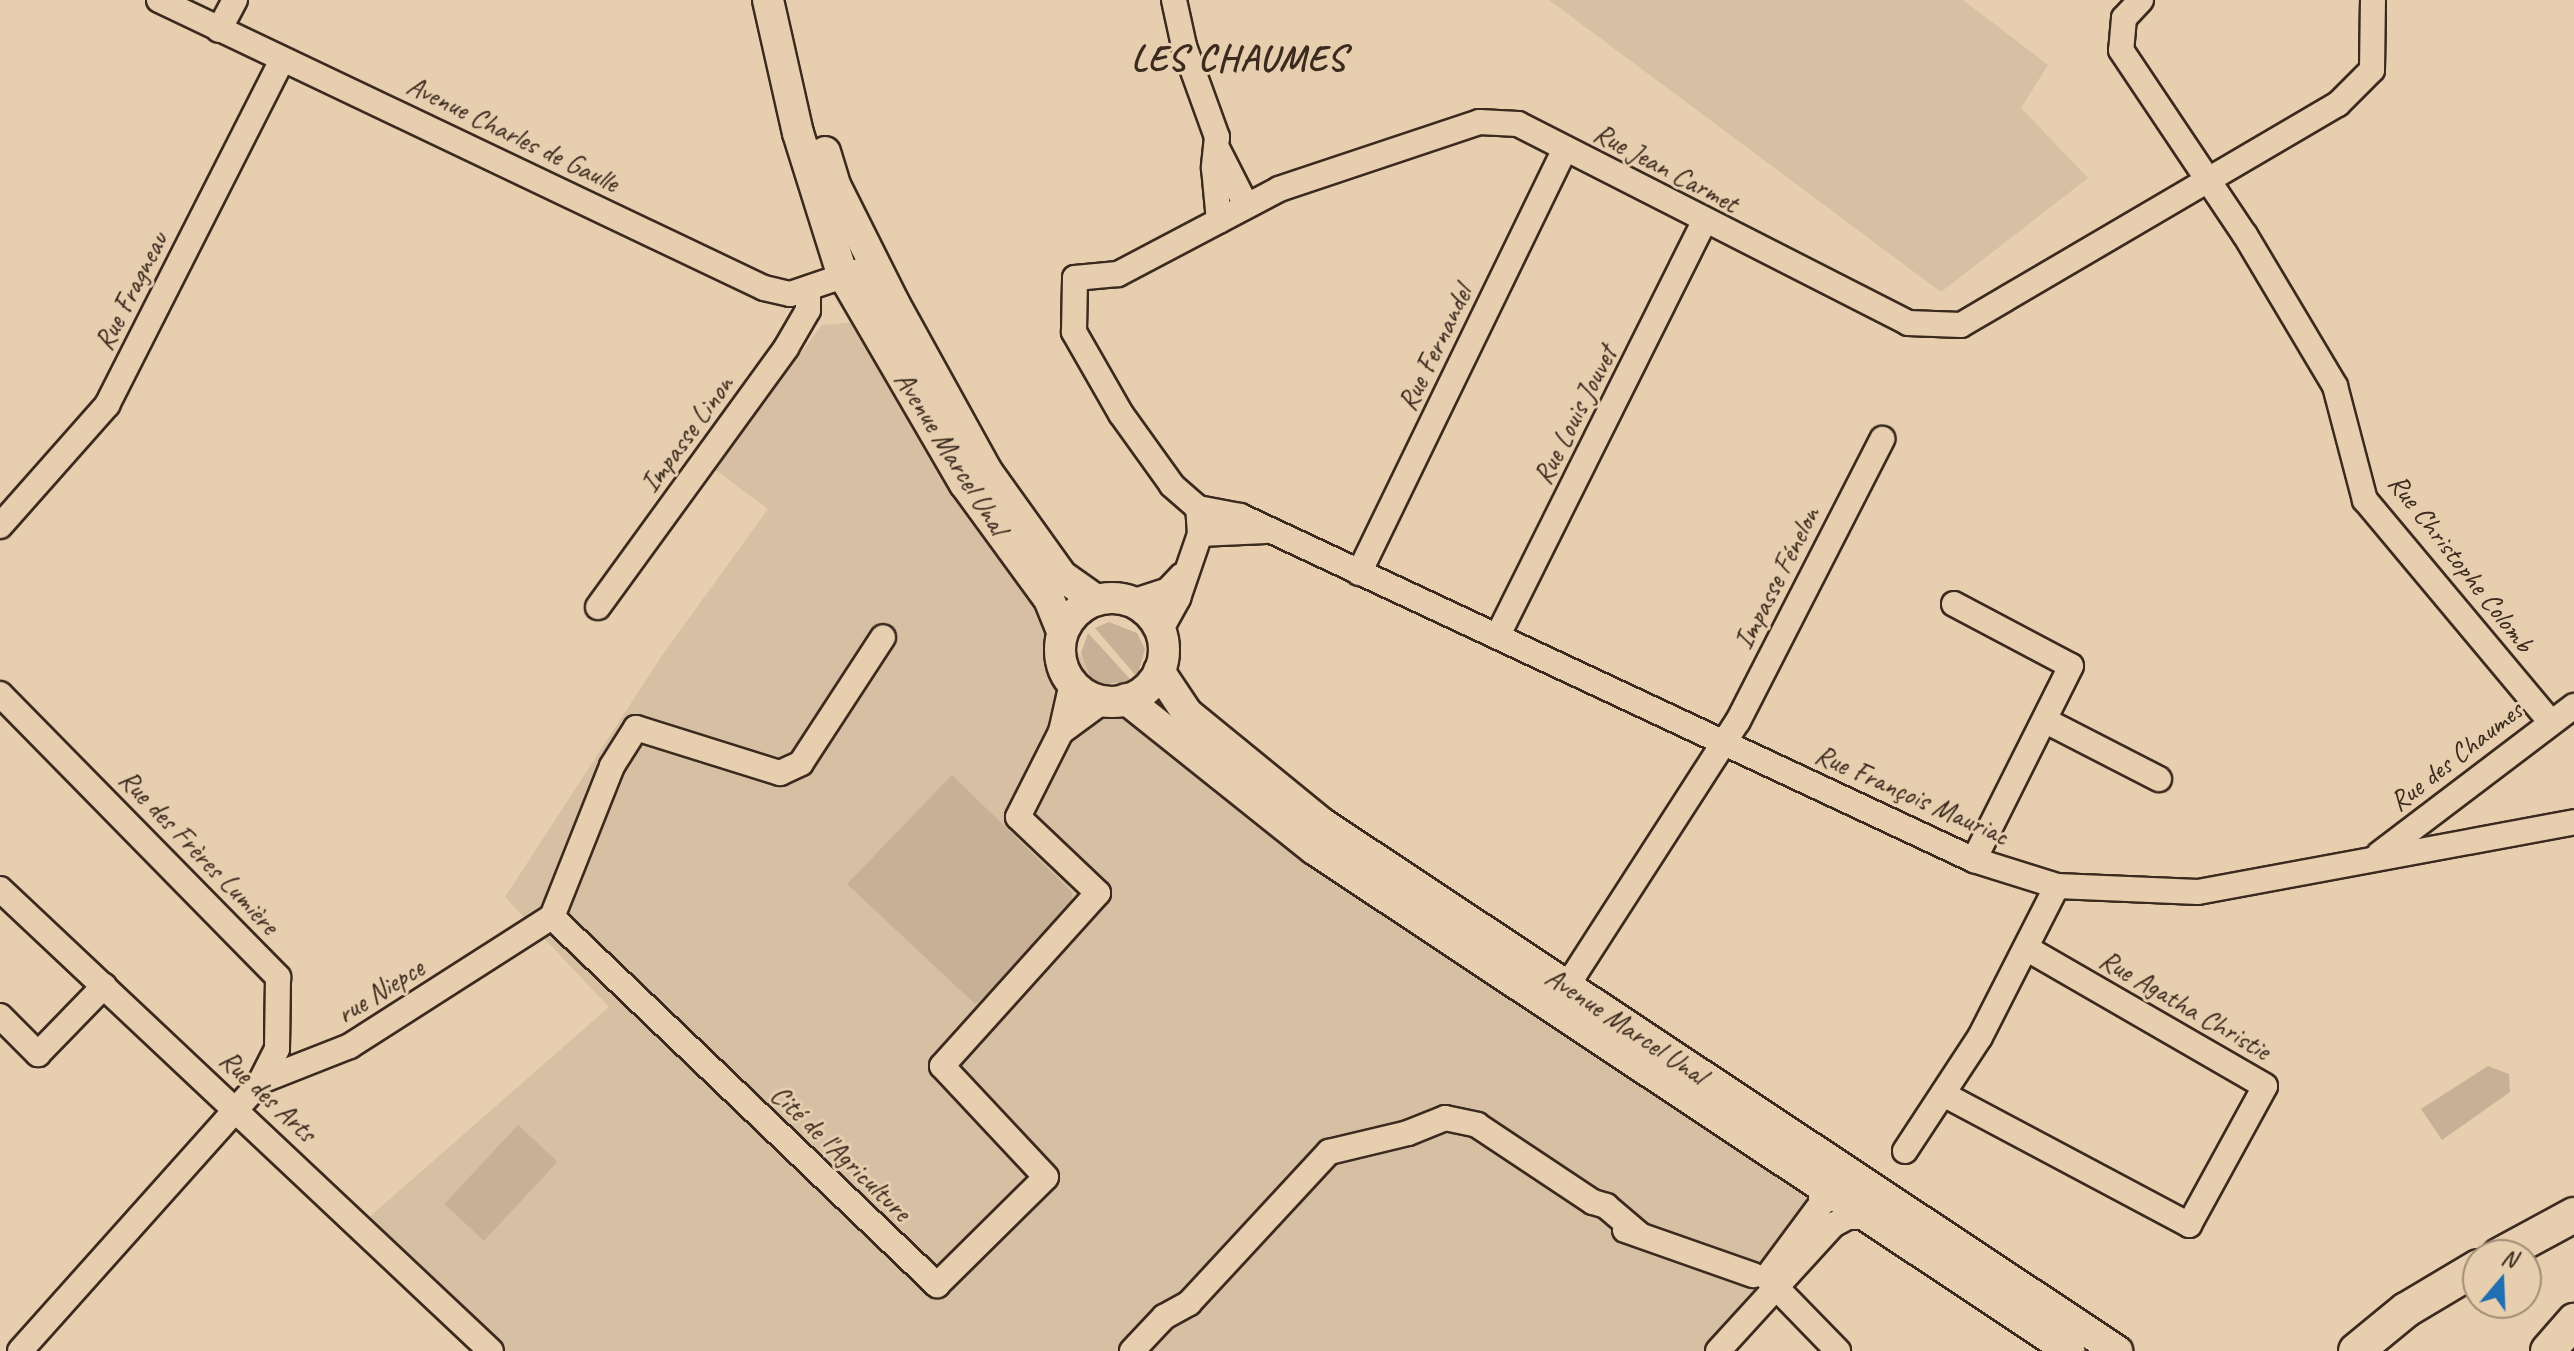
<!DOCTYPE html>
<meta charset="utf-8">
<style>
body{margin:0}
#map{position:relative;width:2574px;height:1351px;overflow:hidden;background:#e6ceaf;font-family:Caveat,sans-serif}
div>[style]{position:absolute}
.built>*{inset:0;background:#d6bfa2}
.green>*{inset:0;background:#c7b095;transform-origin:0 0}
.roads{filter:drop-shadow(2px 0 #3b2a1e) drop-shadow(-2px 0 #3b2a1e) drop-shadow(0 2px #3b2a1e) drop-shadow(0 -2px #3b2a1e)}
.minor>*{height:24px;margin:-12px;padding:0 12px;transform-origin:12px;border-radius:12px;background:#e6ceaf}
.major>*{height:30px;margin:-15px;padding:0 15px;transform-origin:15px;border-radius:15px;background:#e6ceaf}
.major>.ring{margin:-15px;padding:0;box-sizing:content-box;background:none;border:30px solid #e6ceaf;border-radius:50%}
.highway>*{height:34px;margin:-17px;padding:0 17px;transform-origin:17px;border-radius:17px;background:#e6ceaf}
span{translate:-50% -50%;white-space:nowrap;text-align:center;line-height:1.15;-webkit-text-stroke:6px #e6ceaf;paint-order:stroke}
.street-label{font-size:28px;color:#3b2a1e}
.district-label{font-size:36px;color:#3b2a1e;font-weight:700;letter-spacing:2px}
.north{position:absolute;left:2462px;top:1239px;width:80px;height:80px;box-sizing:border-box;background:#e6ceaf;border:2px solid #a28c75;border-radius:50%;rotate:19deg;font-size:22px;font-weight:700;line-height:32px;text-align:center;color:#3b2a1e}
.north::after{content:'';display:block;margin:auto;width:28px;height:36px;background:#1f6fb2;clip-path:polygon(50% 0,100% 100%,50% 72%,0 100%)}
</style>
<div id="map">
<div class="built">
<i style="clip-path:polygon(1549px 0,1963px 0,2048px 65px,2021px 108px,2088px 178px,1941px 292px)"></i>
<i style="clip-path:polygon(856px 322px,965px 511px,1039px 614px,1162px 738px,1807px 1194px,1779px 1303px,1724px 1351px,491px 1351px,359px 1226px,609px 1007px,505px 897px,661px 657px,768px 509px,713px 468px,822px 325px)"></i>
</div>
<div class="green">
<i style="clip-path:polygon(1109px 622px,1137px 633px,1145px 649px,1137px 677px,1095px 628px)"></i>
<i style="clip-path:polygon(1088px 633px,1131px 680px,1103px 685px,1091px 679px,1081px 653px)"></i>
<i style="clip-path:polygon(952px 775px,1072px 892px,1072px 907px,997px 988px,975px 1004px,847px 884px)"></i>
<i style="clip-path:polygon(2488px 1066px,2509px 1074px,2510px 1092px,2442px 1140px,2421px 1109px)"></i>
<i style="left:518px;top:1125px;width:54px;height:108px;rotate:43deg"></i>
</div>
<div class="roads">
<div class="minor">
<i style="left:159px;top:0;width:670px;rotate:25.46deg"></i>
<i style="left:764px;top:288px;width:27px;rotate:13deg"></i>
<i style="left:790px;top:294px;width:69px;rotate:-18.7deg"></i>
<i style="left:855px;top:272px;width:54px;rotate:54.8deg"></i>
<i style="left:1174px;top:0;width:47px;rotate:77.7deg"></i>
<i style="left:1184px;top:46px;width:97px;rotate:70.1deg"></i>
<i style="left:1217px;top:137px;width:31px;rotate:96deg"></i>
<i style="left:1214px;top:168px;width:53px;rotate:84.6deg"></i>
<i style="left:2141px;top:0;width:25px;rotate:133deg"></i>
<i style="left:2124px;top:18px;width:32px;rotate:95deg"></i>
<i style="left:2121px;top:50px;width:223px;rotate:56.2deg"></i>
<i style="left:2245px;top:235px;width:176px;rotate:59.2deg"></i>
<i style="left:2335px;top:386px;width:118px;rotate:75.3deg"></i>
<i style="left:2365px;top:500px;width:288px;rotate:50.1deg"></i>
<i style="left:219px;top:30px;width:34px;rotate:-62deg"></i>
<i style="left:1218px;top:150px;width:62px;rotate:63deg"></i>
<i style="left:1198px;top:508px;width:43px;rotate:10.8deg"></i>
<i style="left:1240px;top:516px;width:811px;rotate:25.11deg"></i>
<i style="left:1974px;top:860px;width:87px;rotate:17.4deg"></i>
<i style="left:2057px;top:886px;width:141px;rotate:2.4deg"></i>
<i style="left:2198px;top:892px;width:382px;rotate:-10.5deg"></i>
<i style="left:0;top:526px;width:162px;rotate:-48.5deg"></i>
<i style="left:107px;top:405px;width:387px;rotate:-63.1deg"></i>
<i style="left:1200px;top:534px;width:65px;rotate:-2.6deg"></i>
<i style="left:1359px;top:573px;width:471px;rotate:-64.1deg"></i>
<i style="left:1132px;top:602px;width:38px;rotate:-18deg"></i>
<i style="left:1168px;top:590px;width:19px;rotate:-47deg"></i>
<i style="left:1954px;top:604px;width:132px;rotate:27.9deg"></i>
<i style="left:2071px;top:666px;width:217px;rotate:116.6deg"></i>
<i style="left:598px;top:607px;width:320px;rotate:-54deg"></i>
<i style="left:786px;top:348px;width:44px;rotate:-59.9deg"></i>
<i style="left:808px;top:310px;width:21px;rotate:-90deg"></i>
<i style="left:1160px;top:631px;width:38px;rotate:-61deg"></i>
<i style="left:1178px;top:598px;width:68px;rotate:-71deg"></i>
<i style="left:1200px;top:534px;width:26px;rotate:-94deg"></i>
<i style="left:1198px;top:508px;width:35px;rotate:-139deg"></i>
<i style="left:1172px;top:485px;width:87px;rotate:-125.7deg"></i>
<i style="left:1121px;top:414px;width:95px;rotate:-119.8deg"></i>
<i style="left:1074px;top:332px;width:54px;rotate:-88.9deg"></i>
<i style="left:1075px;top:278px;width:43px;rotate:-5.3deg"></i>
<i style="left:1118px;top:274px;width:182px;rotate:-27.8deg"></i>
<i style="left:1279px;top:189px;width:211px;rotate:-18.5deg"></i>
<i style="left:1479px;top:122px;width:39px;rotate:3deg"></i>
<i style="left:1518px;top:124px;width:438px;rotate:27deg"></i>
<i style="left:1908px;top:323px;width:53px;rotate:2.2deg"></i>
<i style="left:1961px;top:325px;width:437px;rotate:-30.4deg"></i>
<i style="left:2338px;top:104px;width:48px;rotate:-45deg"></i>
<i style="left:2372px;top:70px;width:70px;rotate:-89.2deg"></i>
<i style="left:1498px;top:635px;width:462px;rotate:-63.5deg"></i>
<i style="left:0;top:694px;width:397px;rotate:45.5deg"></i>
<i style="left:278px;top:977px;width:72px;rotate:90.8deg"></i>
<i style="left:277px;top:1049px;width:36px;rotate:117deg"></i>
<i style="left:2046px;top:721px;width:127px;rotate:27.2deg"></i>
<i style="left:1061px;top:732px;width:52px;rotate:-36.4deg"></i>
<i style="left:2379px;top:854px;width:245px;rotate:-37.2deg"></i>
<i style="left:0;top:889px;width:674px;rotate:43.26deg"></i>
<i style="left:552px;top:917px;width:533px;rotate:43.71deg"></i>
<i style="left:937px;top:1285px;width:153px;rotate:-44.7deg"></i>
<i style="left:1046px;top:1177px;width:152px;rotate:-133.1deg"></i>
<i style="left:942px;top:1066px;width:233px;rotate:-48deg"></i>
<i style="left:1098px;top:893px;width:110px;rotate:-136.5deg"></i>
<i style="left:1018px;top:817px;width:95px;rotate:-63.2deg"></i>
<i style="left:1061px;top:732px;width:50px;rotate:-77.3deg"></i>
<i style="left:552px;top:917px;width:162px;rotate:-68.3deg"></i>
<i style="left:612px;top:766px;width:45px;rotate:-57.7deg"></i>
<i style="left:636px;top:728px;width:151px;rotate:17.4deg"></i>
<i style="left:780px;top:773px;width:23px;rotate:-25deg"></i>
<i style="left:801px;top:763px;width:150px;rotate:-56.9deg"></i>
<i style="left:1554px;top:993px;width:7px;rotate:8deg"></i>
<i style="left:1561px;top:994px;width:10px;rotate:-53deg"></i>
<i style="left:1567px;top:986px;width:315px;rotate:-57.2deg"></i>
<i style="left:1738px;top:721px;width:317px;rotate:-62.9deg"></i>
<i style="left:0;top:1016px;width:54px;rotate:45deg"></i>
<i style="left:38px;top:1054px;width:95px;rotate:-45.9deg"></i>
<i style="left:1943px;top:1094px;width:279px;rotate:28deg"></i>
<i style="left:2189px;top:1225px;width:158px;rotate:-61.3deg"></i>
<i style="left:2265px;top:1086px;width:274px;rotate:-150deg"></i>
<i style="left:1905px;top:1151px;width:136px;rotate:-56.7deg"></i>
<i style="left:1980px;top:1037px;width:169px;rotate:-63deg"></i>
<i style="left:1625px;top:1230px;width:136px;rotate:19.4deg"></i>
<i style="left:1767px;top:1277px;width:91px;rotate:-53.5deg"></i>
<i style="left:1821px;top:1204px;width:18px;rotate:-90deg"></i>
<i style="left:1767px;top:1278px;width:102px;rotate:45.8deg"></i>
<i style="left:20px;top:1351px;width:362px;rotate:-48.2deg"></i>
<i style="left:261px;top:1081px;width:96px;rotate:-21.5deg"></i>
<i style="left:350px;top:1046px;width:240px;rotate:-32.6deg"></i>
<i style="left:1132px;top:1351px;width:47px;rotate:-46.7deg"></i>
<i style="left:1164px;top:1317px;width:29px;rotate:-29deg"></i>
<i style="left:1189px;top:1303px;width:206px;rotate:-47.2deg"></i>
<i style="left:1329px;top:1152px;width:81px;rotate:-13.5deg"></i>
<i style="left:1408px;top:1133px;width:40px;rotate:-22deg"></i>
<i style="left:1445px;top:1118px;width:33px;rotate:12deg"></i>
<i style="left:1477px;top:1125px;width:139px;rotate:33.6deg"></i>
<i style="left:1593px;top:1202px;width:14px;rotate:17deg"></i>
<i style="left:1606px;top:1206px;width:43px;rotate:40.3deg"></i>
<i style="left:1718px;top:1351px;width:171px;rotate:-47.6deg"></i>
<i style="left:1833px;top:1225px;width:17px;rotate:-28deg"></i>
<i style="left:1848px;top:1217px;width:21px"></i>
</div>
<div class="major">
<i style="left:768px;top:0;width:136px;rotate:77.3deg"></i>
<i style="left:798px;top:133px;width:147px;rotate:72.6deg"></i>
<i style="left:842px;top:273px;width:244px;rotate:59.8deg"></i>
<i style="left:965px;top:484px;width:142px;rotate:53.9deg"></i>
<i style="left:1049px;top:599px;width:35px;rotate:68deg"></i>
<i style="left:825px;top:152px;width:37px;rotate:73deg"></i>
<i style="left:836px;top:187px;width:130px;rotate:63.4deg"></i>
<i style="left:894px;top:303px;width:191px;rotate:61.1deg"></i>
<i style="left:986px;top:470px;width:130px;rotate:54.4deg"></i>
<i style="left:1062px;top:576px;width:42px;rotate:35.2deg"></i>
<i class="ring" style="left:1060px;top:598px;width:74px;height:74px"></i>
<i style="left:1159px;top:671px;width:50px;rotate:56.3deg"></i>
<i style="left:1187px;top:713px;width:172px;rotate:39.3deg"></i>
<i style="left:1320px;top:822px;width:957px;rotate:33.57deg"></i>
<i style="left:1126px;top:699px;width:241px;rotate:38.6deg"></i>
<i style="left:1314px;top:849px;width:907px;rotate:33.59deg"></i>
</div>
<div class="highway">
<i style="left:2500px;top:1255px;width:84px;rotate:-28.4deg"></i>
<i style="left:2356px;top:1351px;width:65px;rotate:-39.4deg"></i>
<i style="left:2406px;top:1310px;width:84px;rotate:-30.8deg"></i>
<i style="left:2548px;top:1351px;width:40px;rotate:-49deg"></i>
</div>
</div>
<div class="street-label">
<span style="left:513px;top:134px;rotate:26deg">Avenue Charles de Gaulle</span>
<span style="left:1666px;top:168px;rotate:28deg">Rue Jean Carmet</span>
<span style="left:131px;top:291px;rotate:-63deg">Rue Fragneau</span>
<span style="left:1435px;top:348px;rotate:-64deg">Rue Fernandel</span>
<span style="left:1575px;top:415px;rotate:-63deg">Rue Louis Jouvet</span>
<span style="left:687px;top:434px;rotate:-54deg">Impasse Linon</span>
<span style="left:951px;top:453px;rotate:58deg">Avenue Marcel Unal</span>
<span style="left:2461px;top:563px;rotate:52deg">Rue Christophe Colomb</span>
<span style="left:1777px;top:578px;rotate:-63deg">Impasse Fénelon</span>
<span style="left:2456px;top:756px;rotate:-38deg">Rue des Chaumes</span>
<span style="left:1912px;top:795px;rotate:24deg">Rue François Mauriac</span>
<span style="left:199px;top:852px;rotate:46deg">Rue des Frères Lumière</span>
<span style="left:380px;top:991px;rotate:-32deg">rue Niepce</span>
<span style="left:2185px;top:1005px;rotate:30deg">Rue Agatha Christie</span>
<span style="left:1626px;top:1026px;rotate:34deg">Avenue Marcel Unal</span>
<span style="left:268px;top:1096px;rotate:43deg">Rue des Arts</span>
<span style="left:841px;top:1153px;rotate:44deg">Cité de l'Agriculture</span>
</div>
<div class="district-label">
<span style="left:1239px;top:59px">LES CHAUMES</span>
</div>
<div class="north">N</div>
</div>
